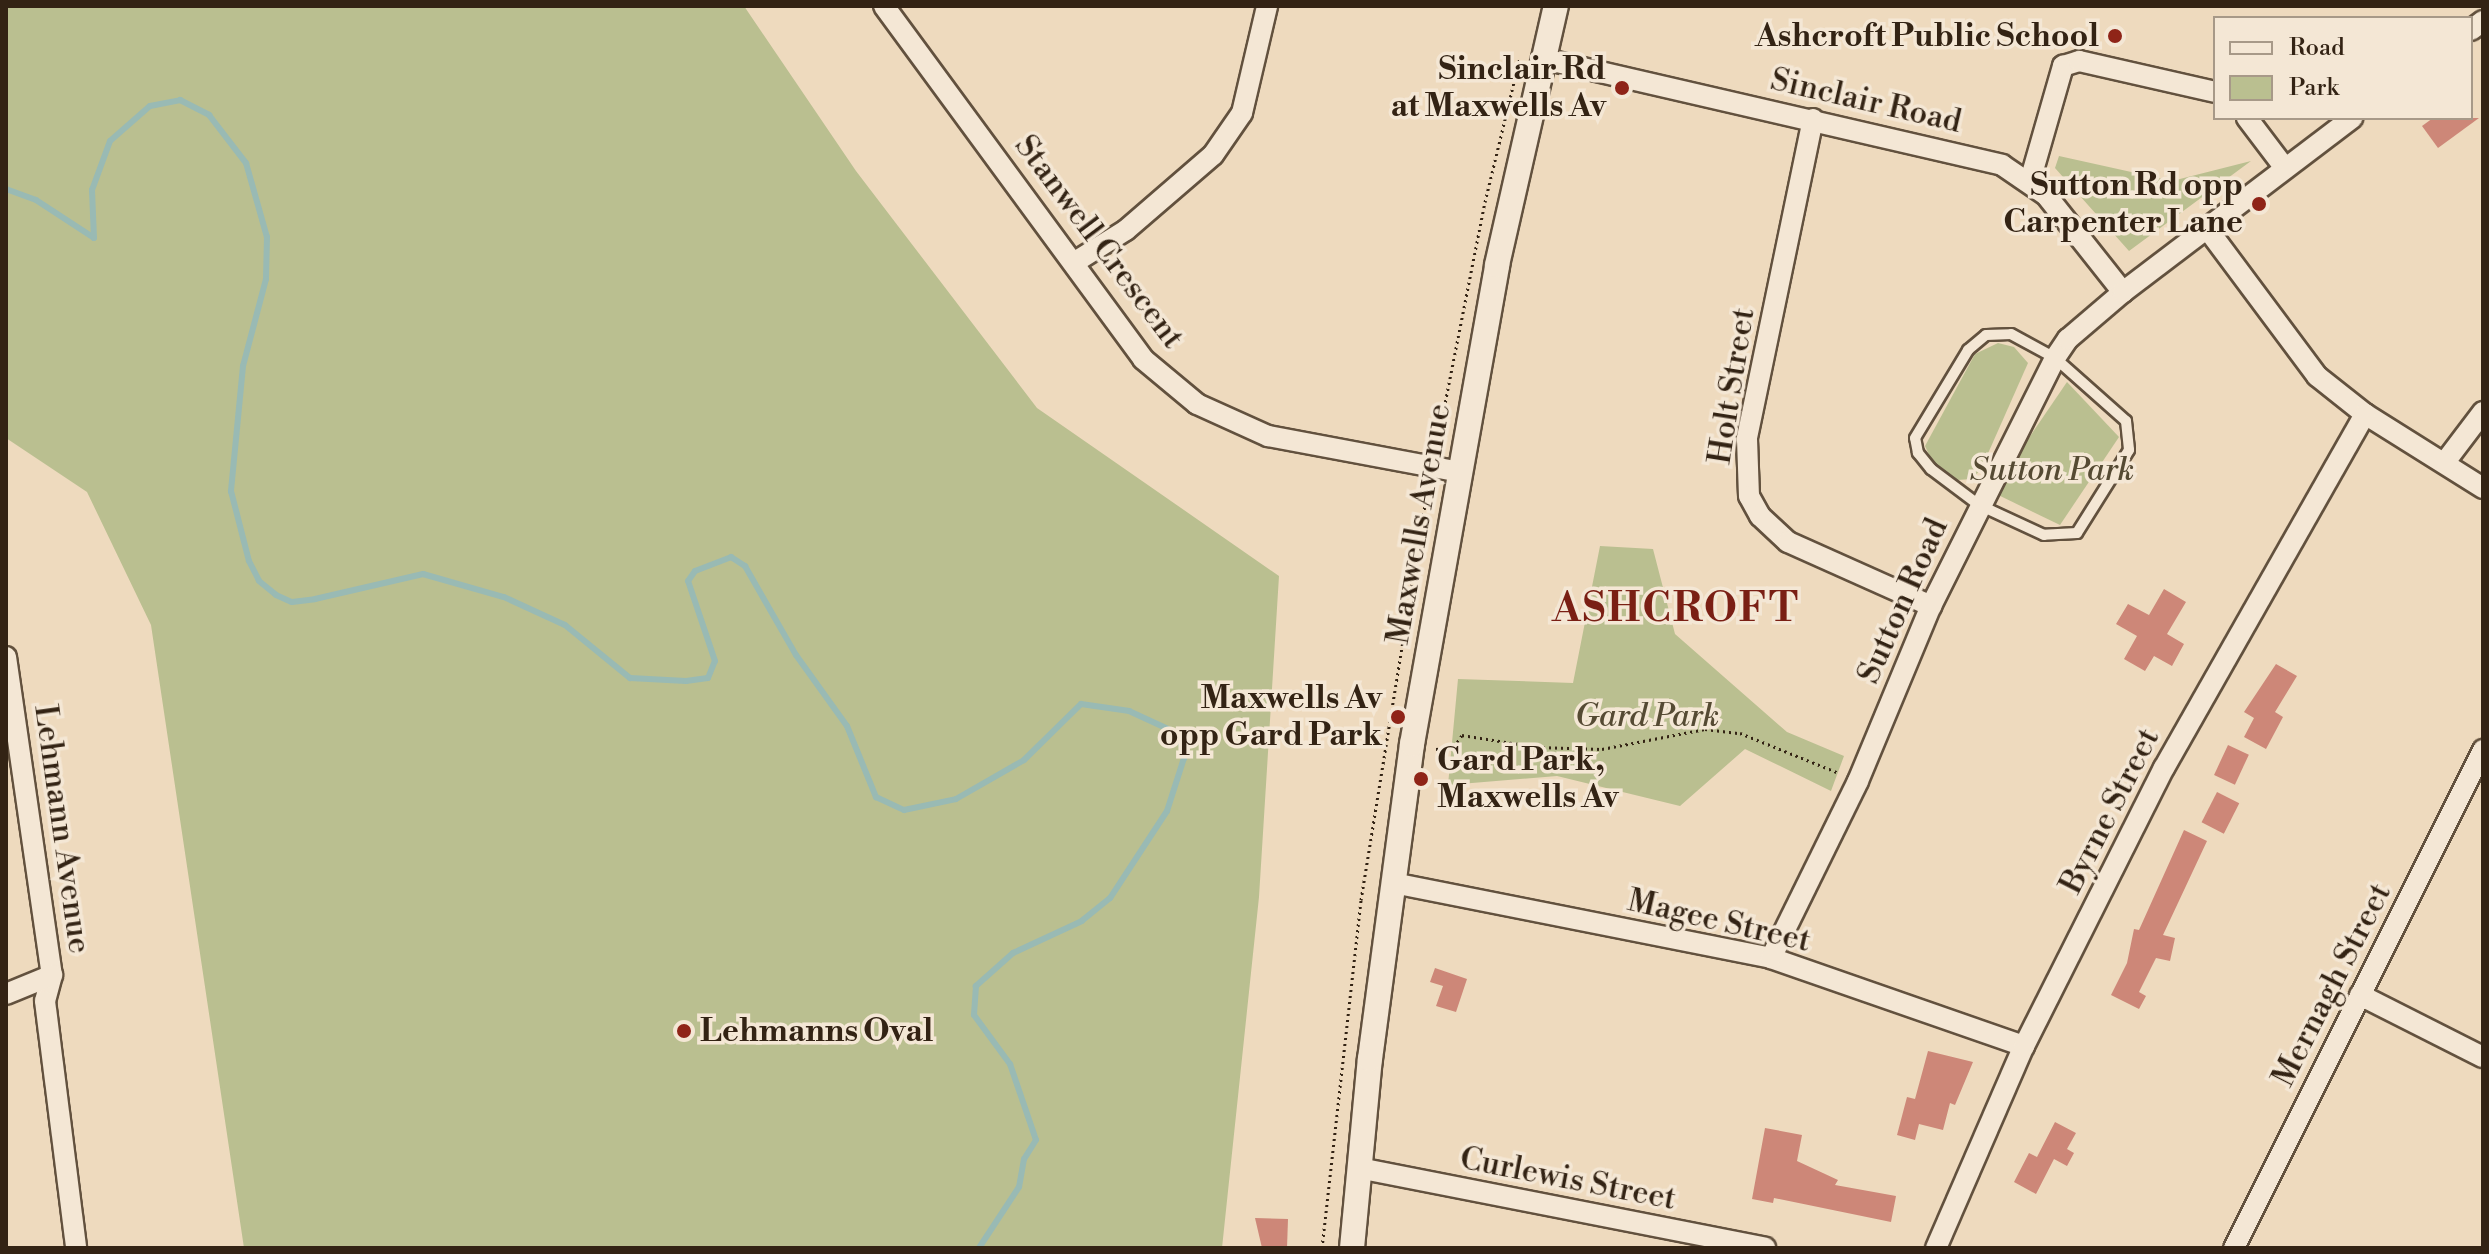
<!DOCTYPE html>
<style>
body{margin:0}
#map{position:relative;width:2489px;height:1254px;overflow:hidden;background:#eedabe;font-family:"Libre Bodoni",serif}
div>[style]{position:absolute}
.green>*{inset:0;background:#babf90}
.stream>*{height:6px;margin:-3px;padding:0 3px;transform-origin:3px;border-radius:3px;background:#99bab4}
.building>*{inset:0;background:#cd8778;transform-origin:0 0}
.path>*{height:3px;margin-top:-1.5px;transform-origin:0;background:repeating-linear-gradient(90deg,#332314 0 2px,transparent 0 6px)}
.roads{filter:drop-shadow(2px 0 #62513e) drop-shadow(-2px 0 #62513e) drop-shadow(0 2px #62513e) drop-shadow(0 -2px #62513e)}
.service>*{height:10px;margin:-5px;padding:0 5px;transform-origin:5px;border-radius:5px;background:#f4e7d5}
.minor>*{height:20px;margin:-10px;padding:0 10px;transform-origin:10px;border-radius:10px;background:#f4e7d5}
.tertiary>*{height:24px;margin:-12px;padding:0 12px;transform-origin:12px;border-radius:12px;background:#f4e7d5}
.dots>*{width:22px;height:22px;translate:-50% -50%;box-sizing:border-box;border:4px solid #f4e7d5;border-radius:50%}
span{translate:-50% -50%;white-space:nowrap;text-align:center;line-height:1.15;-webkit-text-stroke:7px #f4e7d5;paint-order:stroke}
.poi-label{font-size:32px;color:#332314;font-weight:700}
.right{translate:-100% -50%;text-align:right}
.left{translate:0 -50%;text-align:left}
.street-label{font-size:32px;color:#332314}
.park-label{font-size:32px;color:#554a33;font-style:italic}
.district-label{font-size:40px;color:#7a1f14;font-weight:700;letter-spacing:2px}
.frame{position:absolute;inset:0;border:8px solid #332314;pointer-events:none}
.legend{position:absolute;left:2213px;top:16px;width:260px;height:104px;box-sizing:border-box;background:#f4e7d5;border:2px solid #a79988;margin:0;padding:10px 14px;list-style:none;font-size:24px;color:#332314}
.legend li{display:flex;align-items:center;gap:16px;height:40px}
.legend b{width:40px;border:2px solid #a79988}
</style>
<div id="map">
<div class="green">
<i style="clip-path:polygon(6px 6px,744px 6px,856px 171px,1037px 408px,1279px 576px,1259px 897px,1222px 1248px,244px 1248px,151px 625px,87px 492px,6px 438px)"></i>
<i style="clip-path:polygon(2059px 156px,2172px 181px,2251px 161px,2129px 251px,2055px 168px)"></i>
<i style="clip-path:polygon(1998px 343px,2014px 347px,2028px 363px,1982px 467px,1973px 479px,1957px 480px,1932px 461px,1925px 446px,1975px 354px)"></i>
<i style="clip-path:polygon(2067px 382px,2119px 437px,2060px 525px,1992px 492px)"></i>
<i style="clip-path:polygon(1600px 546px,1653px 549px,1675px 634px,1787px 732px,1844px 756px,1831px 791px,1745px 749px,1680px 806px,1557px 776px,1448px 785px,1458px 679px,1573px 683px)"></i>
</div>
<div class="stream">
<i style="left:6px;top:189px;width:32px;rotate:20deg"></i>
<i style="left:36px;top:200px;width:69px;rotate:33.2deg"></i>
<i style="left:94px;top:238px;width:48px;rotate:-92.4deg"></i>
<i style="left:92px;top:190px;width:52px;rotate:-69.8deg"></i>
<i style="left:110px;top:141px;width:53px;rotate:-41.2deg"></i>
<i style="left:150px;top:106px;width:31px;rotate:-11deg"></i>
<i style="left:180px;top:100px;width:33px;rotate:27deg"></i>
<i style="left:209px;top:115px;width:61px;rotate:52.4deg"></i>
<i style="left:246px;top:163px;width:77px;rotate:74.2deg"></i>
<i style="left:267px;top:237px;width:42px;rotate:91.4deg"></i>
<i style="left:266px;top:279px;width:90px;rotate:104.8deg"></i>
<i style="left:243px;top:366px;width:126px;rotate:95.5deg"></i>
<i style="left:231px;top:491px;width:72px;rotate:75.6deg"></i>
<i style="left:249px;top:561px;width:22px;rotate:63deg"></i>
<i style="left:259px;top:581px;width:22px;rotate:39deg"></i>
<i style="left:276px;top:595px;width:17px;rotate:24deg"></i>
<i style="left:292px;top:602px;width:23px;rotate:-7deg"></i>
<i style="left:315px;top:599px;width:111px;rotate:-13deg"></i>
<i style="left:423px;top:574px;width:84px;rotate:15.9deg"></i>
<i style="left:504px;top:597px;width:67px;rotate:24.7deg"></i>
<i style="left:565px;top:625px;width:84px;rotate:39.2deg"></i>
<i style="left:630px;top:678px;width:56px;rotate:3.1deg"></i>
<i style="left:686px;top:681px;width:22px;rotate:-8deg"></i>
<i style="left:708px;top:678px;width:18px;rotate:-68deg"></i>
<i style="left:715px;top:661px;width:84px;rotate:-108.6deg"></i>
<i style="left:688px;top:581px;width:12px;rotate:-55deg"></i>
<i style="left:695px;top:571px;width:39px;rotate:-21deg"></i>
<i style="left:731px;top:557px;width:17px;rotate:33deg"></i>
<i style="left:745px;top:566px;width:103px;rotate:60.2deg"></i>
<i style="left:796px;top:655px;width:87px;rotate:54.3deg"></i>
<i style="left:847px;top:726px;width:77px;rotate:67.8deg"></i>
<i style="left:876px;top:797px;width:31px;rotate:25deg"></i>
<i style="left:904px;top:810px;width:53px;rotate:-11.9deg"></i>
<i style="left:956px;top:799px;width:78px;rotate:-29.8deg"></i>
<i style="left:1024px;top:760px;width:80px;rotate:-44.5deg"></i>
<i style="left:1081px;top:704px;width:49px;rotate:8.3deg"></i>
<i style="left:1129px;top:711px;width:55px;rotate:24.7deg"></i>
<i style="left:1179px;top:734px;width:25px;rotate:78deg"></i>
<i style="left:1184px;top:758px;width:56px;rotate:107.8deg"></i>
<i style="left:1167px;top:811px;width:104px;rotate:123.2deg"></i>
<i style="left:1110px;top:898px;width:36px;rotate:141deg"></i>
<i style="left:1082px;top:921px;width:76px;rotate:155.1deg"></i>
<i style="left:1013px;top:953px;width:50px;rotate:138.3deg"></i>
<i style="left:976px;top:986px;width:29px;rotate:94deg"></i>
<i style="left:974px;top:1015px;width:61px;rotate:53.7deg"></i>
<i style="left:1010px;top:1064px;width:80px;rotate:71.1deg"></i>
<i style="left:1036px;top:1140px;width:22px;rotate:122deg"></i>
<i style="left:1024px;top:1159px;width:28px;rotate:100deg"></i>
<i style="left:1019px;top:1187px;width:73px;rotate:123.3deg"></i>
</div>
<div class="building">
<i style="clip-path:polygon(2433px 118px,2479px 118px,2438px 148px,2422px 126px)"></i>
<i style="clip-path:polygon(2164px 589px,2186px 602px,2167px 634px,2184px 644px,2172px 666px,2154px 656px,2145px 671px,2124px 659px,2137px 636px,2116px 624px,2128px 604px,2149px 615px)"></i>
<i style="clip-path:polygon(2276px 664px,2297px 676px,2275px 712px,2283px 717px,2266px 749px,2244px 737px,2254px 718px,2244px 712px)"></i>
<i style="left:2228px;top:745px;width:23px;height:33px;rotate:25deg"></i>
<i style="left:2217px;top:792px;width:25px;height:34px;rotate:27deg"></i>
<i style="clip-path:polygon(2184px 830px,2207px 841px,2163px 935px,2175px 938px,2170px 961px,2156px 958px,2139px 992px,2146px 996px,2139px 1009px,2111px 995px,2127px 963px,2134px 929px,2139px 930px)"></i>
<i style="clip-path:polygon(1435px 968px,1467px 979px,1456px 1012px,1436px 1006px,1443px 986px,1430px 982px)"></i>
<i style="clip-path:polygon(1928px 1051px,1973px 1062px,1955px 1105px,1950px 1103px,1943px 1130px,1919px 1124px,1915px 1140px,1897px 1135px,1907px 1097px,1915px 1099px)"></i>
<i style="clip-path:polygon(2055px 1122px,2076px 1133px,2067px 1149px,2074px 1153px,2067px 1166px,2054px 1159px,2036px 1194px,2014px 1182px,2029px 1153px,2037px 1157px)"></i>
<i style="clip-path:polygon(1765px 1128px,1802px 1135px,1797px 1161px,1838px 1180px,1835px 1185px,1896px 1196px,1891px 1222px,1774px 1198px,1773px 1203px,1752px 1199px)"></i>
<i style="clip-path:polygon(1255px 1218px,1288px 1219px,1287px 1248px,1262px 1248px)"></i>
</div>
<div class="path">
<i style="left:1436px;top:449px;width:252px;rotate:-78.8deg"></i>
<i style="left:1485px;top:202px;width:149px;rotate:-76.4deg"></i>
<i style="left:1436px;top:749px;width:18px;rotate:-6deg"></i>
<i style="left:1454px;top:747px;width:14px;rotate:-56deg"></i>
<i style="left:1462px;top:735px;width:76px;rotate:9.1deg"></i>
<i style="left:1537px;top:747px;width:65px;rotate:1.8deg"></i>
<i style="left:1602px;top:749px;width:105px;rotate:-11deg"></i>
<i style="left:1705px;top:729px;width:35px;rotate:7deg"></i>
<i style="left:1740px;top:733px;width:107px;rotate:22deg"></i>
<i style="left:1322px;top:1248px;width:350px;rotate:-83.6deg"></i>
<i style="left:1361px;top:900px;width:418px;rotate:-80.8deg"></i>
</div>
<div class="roads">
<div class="service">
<i style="left:2011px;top:334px;width:50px;rotate:28.6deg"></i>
<i style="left:2055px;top:358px;width:95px;rotate:41.6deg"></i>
<i style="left:2126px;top:421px;width:29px;rotate:84deg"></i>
<i style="left:2129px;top:450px;width:98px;rotate:122.1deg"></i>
<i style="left:2077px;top:533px;width:33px;rotate:177deg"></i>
<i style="left:2044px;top:535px;width:72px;rotate:-155.2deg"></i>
<i style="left:1979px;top:505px;width:60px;rotate:-143.1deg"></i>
<i style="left:1931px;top:469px;width:21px;rotate:-129deg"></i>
<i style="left:1918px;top:453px;width:15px;rotate:-101deg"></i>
<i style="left:1915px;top:438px;width:103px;rotate:-58.9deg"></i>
<i style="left:1968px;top:350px;width:23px;rotate:-40deg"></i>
<i style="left:1986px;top:335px;width:25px;rotate:-2deg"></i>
</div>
<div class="minor">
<i style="left:884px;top:6px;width:438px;rotate:53.7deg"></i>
<i style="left:1143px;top:359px;width:70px;rotate:39.8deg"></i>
<i style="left:1197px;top:404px;width:78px;rotate:24.3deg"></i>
<i style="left:1268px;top:436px;width:195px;rotate:10.6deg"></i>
<i style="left:2471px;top:30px;width:15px;rotate:-37deg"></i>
<i style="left:1544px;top:59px;width:470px;rotate:13deg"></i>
<i style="left:2002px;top:165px;width:53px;rotate:34.3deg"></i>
<i style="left:2046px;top:195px;width:124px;rotate:51.6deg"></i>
<i style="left:2247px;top:118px;width:63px;rotate:52.8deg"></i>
<i style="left:1813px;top:119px;width:327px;rotate:101.7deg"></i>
<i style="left:1747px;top:439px;width:57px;rotate:88deg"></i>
<i style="left:1749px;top:496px;width:23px;rotate:61deg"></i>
<i style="left:1760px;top:516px;width:38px;rotate:43deg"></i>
<i style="left:1788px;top:542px;width:157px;rotate:24.1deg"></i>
<i style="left:2030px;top:181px;width:120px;rotate:-74deg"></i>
<i style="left:2063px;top:66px;width:17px;rotate:-17deg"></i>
<i style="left:2079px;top:61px;width:139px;rotate:12.8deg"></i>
<i style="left:2206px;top:227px;width:186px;rotate:53.3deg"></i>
<i style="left:2317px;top:376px;width:61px;rotate:38.4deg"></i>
<i style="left:2365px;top:414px;width:139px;rotate:32.1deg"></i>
<i style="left:1075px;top:262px;width:60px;rotate:-32.1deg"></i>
<i style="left:1126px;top:230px;width:115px;rotate:-40.8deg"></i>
<i style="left:1213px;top:155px;width:51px;rotate:-55.4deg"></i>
<i style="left:1242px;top:113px;width:110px;rotate:-76.8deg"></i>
<i style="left:2445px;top:462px;width:63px;rotate:-52.8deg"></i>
<i style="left:6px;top:657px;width:321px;rotate:81.8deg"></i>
<i style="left:52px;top:975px;width:27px;rotate:105deg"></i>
<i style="left:45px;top:1001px;width:249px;rotate:82.8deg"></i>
<i style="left:1393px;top:883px;width:385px;rotate:11.2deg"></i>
<i style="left:1771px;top:958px;width:268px;rotate:19.2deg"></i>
<i style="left:1771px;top:958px;width:197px;rotate:-63.8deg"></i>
<i style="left:1858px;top:781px;width:190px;rotate:-67.4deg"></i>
<i style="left:1931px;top:606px;width:277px;rotate:-63.4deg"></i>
<i style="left:2055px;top:358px;width:23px;rotate:-56deg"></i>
<i style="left:2068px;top:339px;width:72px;rotate:-40.5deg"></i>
<i style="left:2123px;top:292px;width:288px;rotate:-37.2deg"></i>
<i style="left:6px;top:994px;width:50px;rotate:-22.4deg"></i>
<i style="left:2360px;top:995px;width:138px;rotate:26.8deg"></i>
<i style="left:1359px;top:1168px;width:414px;rotate:11.1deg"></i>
<i style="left:1936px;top:1248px;width:220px;rotate:-66.5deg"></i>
<i style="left:2024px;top:1046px;width:311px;rotate:-63.3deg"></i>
<i style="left:2164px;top:768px;width:407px;rotate:-60.4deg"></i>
<i style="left:2234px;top:1248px;width:557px;rotate:-63.43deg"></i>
</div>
<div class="tertiary">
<i style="left:1352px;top:1248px;width:190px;rotate:-84.6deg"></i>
<i style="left:1370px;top:1059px;width:318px;rotate:-82.4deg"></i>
<i style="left:1412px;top:744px;width:486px;rotate:-79.9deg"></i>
<i style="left:1497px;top:265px;width:266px;rotate:-77.2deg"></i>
</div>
</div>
<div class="dots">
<i style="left:2115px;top:36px;background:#8f2418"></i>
<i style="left:1622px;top:88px;background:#8f2418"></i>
<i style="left:2259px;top:204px;background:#8f2418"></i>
<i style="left:1398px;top:717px;background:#8f2418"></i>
<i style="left:1421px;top:779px;background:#8f2418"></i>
<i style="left:684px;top:1031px;background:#8f2418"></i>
</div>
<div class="poi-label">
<span class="right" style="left:2099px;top:36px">Ashcroft Public School</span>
<span class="right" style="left:1606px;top:88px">Sinclair Rd<br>at Maxwells Av</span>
<span class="right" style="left:2243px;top:204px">Sutton Rd opp<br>Carpenter Lane</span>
<span class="right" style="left:1382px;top:717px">Maxwells Av<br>opp Gard Park</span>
<span class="left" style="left:1437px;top:779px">Gard Park,<br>Maxwells Av</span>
<span class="left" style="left:700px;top:1031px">Lehmanns Oval</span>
</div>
<div class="street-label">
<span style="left:1866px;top:101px;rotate:13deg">Sinclair Road</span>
<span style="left:1099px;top:242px;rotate:53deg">Stanwell Crescent</span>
<span style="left:1732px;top:386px;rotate:-81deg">Holt Street</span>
<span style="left:1419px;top:524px;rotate:-80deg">Maxwells Avenue</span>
<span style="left:1903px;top:601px;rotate:-66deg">Sutton Road</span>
<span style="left:2110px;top:811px;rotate:-63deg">Byrne Street</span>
<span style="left:62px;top:829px;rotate:82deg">Lehmann Avenue</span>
<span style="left:1719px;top:921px;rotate:13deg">Magee Street</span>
<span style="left:2332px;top:985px;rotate:-63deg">Mernagh Street</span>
<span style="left:1568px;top:1179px;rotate:11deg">Curlewis Street</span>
</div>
<div class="park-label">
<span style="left:2052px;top:470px">Sutton Park</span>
<span style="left:1647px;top:716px">Gard Park</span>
</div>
<div class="district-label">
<span style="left:1676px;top:609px">ASHCROFT</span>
</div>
<div class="frame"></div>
<ul class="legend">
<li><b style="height:10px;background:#f4e7d5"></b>Road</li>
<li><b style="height:22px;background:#babf90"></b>Park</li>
</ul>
</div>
